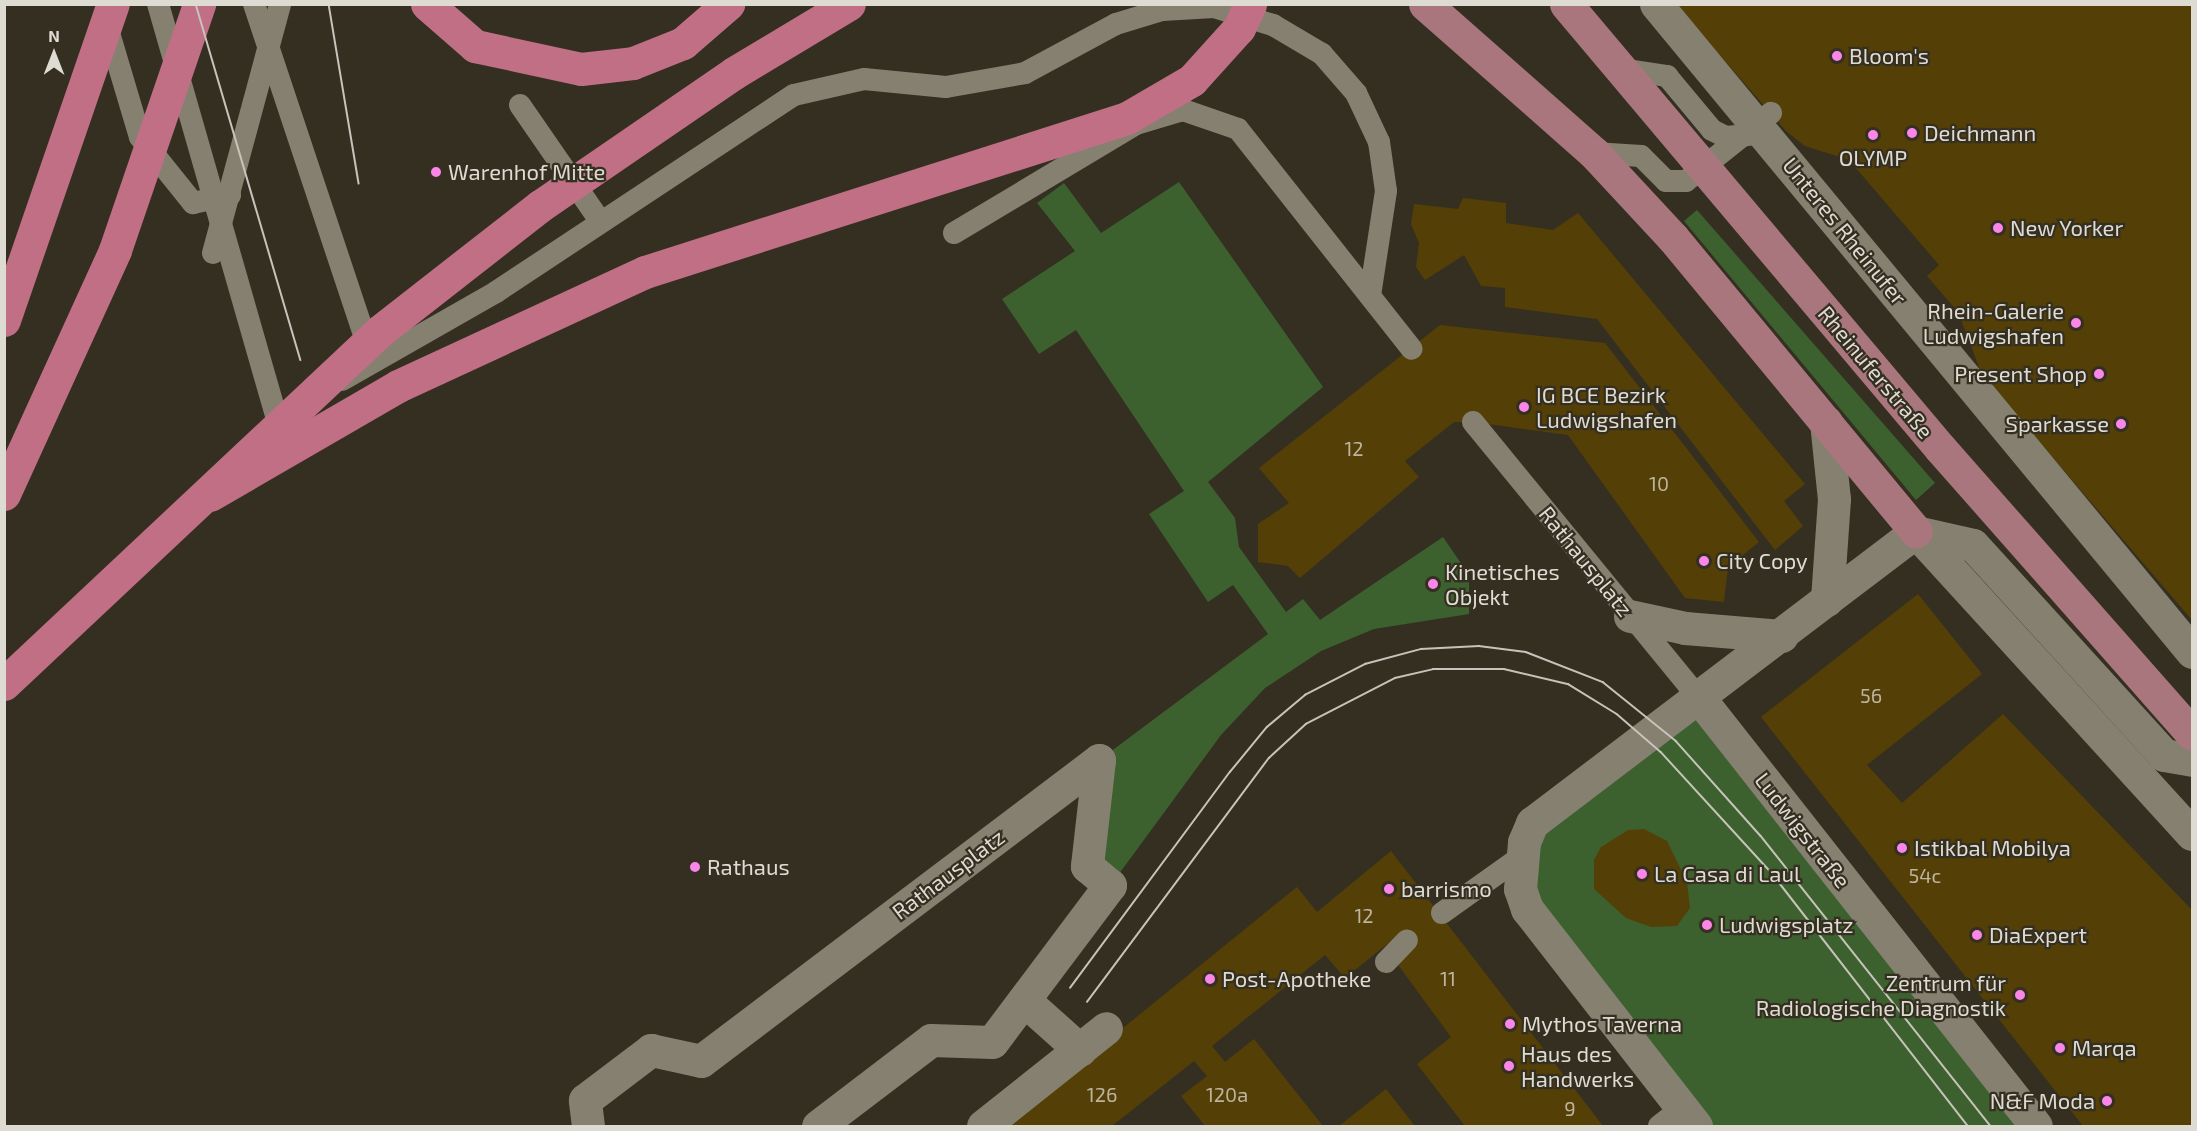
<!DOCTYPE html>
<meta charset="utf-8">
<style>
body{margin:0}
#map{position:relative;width:2197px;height:1131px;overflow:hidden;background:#352f22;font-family:"Exo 2",sans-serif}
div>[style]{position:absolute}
.green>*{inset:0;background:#3c612e}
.building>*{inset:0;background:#544006}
.lane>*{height:22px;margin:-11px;padding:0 11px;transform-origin:11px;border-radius:11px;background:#868071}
.street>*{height:33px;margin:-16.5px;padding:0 16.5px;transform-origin:16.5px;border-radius:16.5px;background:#868071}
.secondary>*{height:33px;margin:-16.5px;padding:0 16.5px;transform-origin:16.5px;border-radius:16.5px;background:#868071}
.primary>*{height:33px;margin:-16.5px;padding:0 16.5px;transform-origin:16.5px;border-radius:16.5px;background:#a9767d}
.highway>*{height:33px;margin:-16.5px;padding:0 16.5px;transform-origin:16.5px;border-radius:16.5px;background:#c06f85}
.tram>*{height:1.5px;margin:-0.75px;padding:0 0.75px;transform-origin:0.75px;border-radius:0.75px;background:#c7c3ba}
.dots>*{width:16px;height:16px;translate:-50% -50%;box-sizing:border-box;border:3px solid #352f22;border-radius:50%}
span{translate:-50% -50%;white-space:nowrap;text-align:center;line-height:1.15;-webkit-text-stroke:4.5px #352f22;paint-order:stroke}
.number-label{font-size:20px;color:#bcb49f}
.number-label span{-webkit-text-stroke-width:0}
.poi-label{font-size:22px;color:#dedbd2}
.left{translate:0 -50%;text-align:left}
.right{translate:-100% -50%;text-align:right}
.street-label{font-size:22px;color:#dedbd2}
.frame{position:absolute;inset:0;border:6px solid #dedbd2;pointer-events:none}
.north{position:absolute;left:24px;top:24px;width:60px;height:60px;-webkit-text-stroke:4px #352f22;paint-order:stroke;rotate:0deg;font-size:16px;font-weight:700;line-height:24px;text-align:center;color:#dedbd2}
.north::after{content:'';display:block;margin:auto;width:21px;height:27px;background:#dedbd2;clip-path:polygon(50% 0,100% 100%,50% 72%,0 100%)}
</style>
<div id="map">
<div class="green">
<i style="clip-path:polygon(1179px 182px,1323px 387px,1208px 482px,1235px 518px,1239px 547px,1286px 612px,1303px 599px,1320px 620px,1443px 537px,1469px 575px,1469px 614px,1374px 629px,1321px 651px,1265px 688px,1221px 735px,1113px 882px,1090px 864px,1102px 758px,1268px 634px,1233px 585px,1208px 602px,1149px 514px,1184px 491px,1076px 330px,1039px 354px,1002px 299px,1075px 251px,1037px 203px,1064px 183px,1101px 233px)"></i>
<i style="clip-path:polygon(1697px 210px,1935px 483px,1916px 500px,1684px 221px)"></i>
<i style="clip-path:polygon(1700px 699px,2036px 1126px,1696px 1126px,1547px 940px,1524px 842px)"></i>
</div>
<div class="building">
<i style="clip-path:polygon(1675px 4px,2192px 4px,2192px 620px,1982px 375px,1958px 312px,1927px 276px,1939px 265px,1849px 160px,1805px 146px,1787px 132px)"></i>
<i style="clip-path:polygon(1463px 198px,1506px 203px,1506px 223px,1553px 230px,1578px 213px,1805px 484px,1784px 501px,1803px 526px,1775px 550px,1597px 319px,1505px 307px,1505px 288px,1481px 286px,1464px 255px,1425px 280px,1416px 267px,1419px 243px,1411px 224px,1414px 204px,1458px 209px)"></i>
<i style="clip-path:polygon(1440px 325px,1605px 343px,1759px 542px,1728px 567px,1724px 602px,1685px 598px,1568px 435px,1473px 422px,1454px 422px,1405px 461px,1419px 477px,1300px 578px,1288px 566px,1258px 562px,1258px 524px,1289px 503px,1259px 468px)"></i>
<i style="clip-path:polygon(1918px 594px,1982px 674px,1867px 765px,1902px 803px,2003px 714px,2192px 910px,2192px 1126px,2083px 1126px,1761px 717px)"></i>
<i style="clip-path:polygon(1644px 829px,1667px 841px,1687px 882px,1690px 908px,1677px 926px,1651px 927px,1626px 918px,1594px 889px,1594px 860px,1601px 847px,1628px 830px)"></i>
<i style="clip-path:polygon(1391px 851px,1603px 1126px,1465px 1126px,1417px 1064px,1451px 1037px,1393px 958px,1401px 933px,1345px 978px,1325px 955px,1212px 1046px,1225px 1062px,1254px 1039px,1323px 1126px,1205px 1126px,1181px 1096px,1207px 1076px,1194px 1061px,1112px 1126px,1002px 1126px,1297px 887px,1317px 912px)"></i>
<i style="clip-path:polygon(1386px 1089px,1415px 1126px,1339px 1126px)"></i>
</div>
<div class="lane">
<i style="left:158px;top:4px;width:431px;rotate:74deg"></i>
<i style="left:277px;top:418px;width:18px;rotate:-29deg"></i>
<i style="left:254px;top:4px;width:371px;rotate:71.6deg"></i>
<i style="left:106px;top:23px;width:119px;rotate:73.4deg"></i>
<i style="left:140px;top:137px;width:85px;rotate:51.2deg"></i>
<i style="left:193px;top:203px;width:38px;rotate:-12deg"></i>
<i style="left:1621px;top:69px;width:47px;rotate:8.7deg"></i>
<i style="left:1667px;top:76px;width:70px;rotate:50.2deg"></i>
<i style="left:1712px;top:130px;width:16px;rotate:27deg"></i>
<i style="left:1726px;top:137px;width:22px;rotate:-5deg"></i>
<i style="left:520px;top:105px;width:141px;rotate:55.4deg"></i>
<i style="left:1594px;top:153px;width:47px;rotate:3.7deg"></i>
<i style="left:1641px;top:156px;width:35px;rotate:45deg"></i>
<i style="left:1666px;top:181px;width:20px"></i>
<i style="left:1686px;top:181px;width:109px;rotate:-38.7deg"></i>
<i style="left:954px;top:233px;width:212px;rotate:-30.9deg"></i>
<i style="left:1136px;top:124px;width:49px;rotate:-16.6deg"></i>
<i style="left:1183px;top:110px;width:58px;rotate:19.1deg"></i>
<i style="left:1238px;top:129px;width:280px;rotate:51.7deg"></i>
<i style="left:213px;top:253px;width:258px;rotate:-74.9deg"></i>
<i style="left:342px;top:380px;width:177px;rotate:-29.7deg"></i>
<i style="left:496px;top:292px;width:357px;rotate:-33.5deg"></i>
<i style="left:794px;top:95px;width:72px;rotate:-12.9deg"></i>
<i style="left:864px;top:79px;width:82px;rotate:5.6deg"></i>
<i style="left:946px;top:87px;width:80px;rotate:-10deg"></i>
<i style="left:1025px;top:73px;width:103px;rotate:-28.3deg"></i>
<i style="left:1116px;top:24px;width:48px;rotate:-16.9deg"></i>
<i style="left:1162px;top:10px;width:52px;rotate:-3.3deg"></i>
<i style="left:1214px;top:7px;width:62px;rotate:17deg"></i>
<i style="left:1273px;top:25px;width:57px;rotate:30.6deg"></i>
<i style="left:1322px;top:54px;width:52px;rotate:48.9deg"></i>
<i style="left:1356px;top:93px;width:54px;rotate:64.9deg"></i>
<i style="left:1379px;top:142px;width:49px;rotate:81.9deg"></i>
<i style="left:1386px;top:191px;width:106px;rotate:98.7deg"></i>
<i style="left:1473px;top:422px;width:358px;rotate:50.7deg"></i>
<i style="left:1442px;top:913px;width:95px;rotate:-35.5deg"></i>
<i style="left:1386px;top:962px;width:30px;rotate:-46deg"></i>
<i style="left:1659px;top:1126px;width:29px;rotate:-38deg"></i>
</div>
<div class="street">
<i style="left:1656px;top:4px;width:841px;rotate:50.4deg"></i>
<i style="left:1826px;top:422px;width:77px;rotate:84.1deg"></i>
<i style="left:1834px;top:499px;width:101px;rotate:94deg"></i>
<i style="left:1630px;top:616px;width:56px;rotate:12.3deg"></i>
<i style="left:1685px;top:628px;width:97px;rotate:4.7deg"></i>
<i style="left:1700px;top:699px;width:543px;rotate:51.8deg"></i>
<i style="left:1024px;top:1000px;width:75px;rotate:41.8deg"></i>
<i style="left:588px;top:1126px;width:26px;rotate:-97deg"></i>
<i style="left:585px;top:1100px;width:83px;rotate:-37.1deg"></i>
<i style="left:651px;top:1050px;width:51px;rotate:12.4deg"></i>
<i style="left:701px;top:1061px;width:499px;rotate:-37.1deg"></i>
<i style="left:1099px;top:760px;width:107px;rotate:96.5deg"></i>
<i style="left:1087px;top:866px;width:30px;rotate:40deg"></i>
<i style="left:1110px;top:885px;width:196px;rotate:126.9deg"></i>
<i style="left:992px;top:1042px;width:61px;rotate:-178.1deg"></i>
<i style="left:931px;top:1040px;width:142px;rotate:142.7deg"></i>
<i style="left:983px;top:1126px;width:157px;rotate:-38.5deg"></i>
<i style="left:1696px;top:1126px;width:275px;rotate:-127.9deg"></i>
<i style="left:1527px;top:909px;width:21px;rotate:-109deg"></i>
<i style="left:1520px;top:889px;width:47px;rotate:-85.1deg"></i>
<i style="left:1524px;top:842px;width:21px;rotate:-67deg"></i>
<i style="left:1532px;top:823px;width:482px;rotate:-37.2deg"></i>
<i style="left:1916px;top:532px;width:58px;rotate:12.8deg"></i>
<i style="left:1973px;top:545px;width:284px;rotate:47.7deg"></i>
<i style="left:2164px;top:755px;width:28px;rotate:10deg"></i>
</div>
<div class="secondary">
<i style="left:1916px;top:532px;width:409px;rotate:47.6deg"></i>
</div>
<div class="primary">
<i style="left:1425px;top:4px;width:225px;rotate:41.4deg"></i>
<i style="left:1594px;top:153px;width:116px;rotate:47.1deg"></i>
<i style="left:1673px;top:238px;width:381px;rotate:50.4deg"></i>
<i style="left:1566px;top:4px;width:581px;rotate:49.89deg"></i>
<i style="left:1940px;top:448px;width:381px;rotate:48.6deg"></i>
</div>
<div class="highway">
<i style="left:427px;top:4px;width:64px;rotate:41.2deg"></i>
<i style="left:475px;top:46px;width:108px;rotate:12.2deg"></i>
<i style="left:581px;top:69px;width:52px;rotate:-6.6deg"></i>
<i style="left:633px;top:63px;width:54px;rotate:-21.8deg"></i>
<i style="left:683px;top:43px;width:60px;rotate:-40.9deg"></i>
<i style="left:4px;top:320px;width:334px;rotate:-71deg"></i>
<i style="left:4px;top:494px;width:268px;rotate:-65.5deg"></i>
<i style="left:115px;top:250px;width:260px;rotate:-71.1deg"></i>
<i style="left:210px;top:495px;width:217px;rotate:-30.1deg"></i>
<i style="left:398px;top:386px;width:272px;rotate:-24.8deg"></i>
<i style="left:645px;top:272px;width:506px;rotate:-17.72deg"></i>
<i style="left:1127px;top:118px;width:75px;rotate:-30.3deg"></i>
<i style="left:1192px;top:80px;width:70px;rotate:-47.9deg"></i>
<i style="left:1239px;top:28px;width:26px;rotate:-65deg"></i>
<i style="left:4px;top:684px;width:516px;rotate:-43.19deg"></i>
<i style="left:380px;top:331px;width:203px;rotate:-38deg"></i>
<i style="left:540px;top:206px;width:235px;rotate:-34.4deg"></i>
<i style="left:734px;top:73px;width:134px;rotate:-31deg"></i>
</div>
<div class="tram">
<i style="left:196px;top:4px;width:371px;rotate:73.6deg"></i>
<i style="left:329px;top:4px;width:182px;rotate:80.5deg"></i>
<i style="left:1070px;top:988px;width:269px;rotate:-53.5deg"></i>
<i style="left:1230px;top:772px;width:58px;rotate:-50.6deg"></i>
<i style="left:1267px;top:727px;width:50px;rotate:-40.1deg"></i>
<i style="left:1305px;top:695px;width:68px;rotate:-27.3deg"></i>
<i style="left:1365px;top:664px;width:58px;rotate:-15deg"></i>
<i style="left:1421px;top:649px;width:58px;rotate:-3deg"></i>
<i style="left:1479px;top:646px;width:47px;rotate:7.3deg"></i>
<i style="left:1526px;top:652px;width:83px;rotate:21.3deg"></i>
<i style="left:1603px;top:682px;width:94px;rotate:38.9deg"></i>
<i style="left:1676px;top:741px;width:127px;rotate:48.2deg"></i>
<i style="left:1761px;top:836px;width:370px;rotate:51.6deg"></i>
<i style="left:1087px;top:1002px;width:304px;rotate:-53.3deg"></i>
<i style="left:1269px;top:758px;width:50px;rotate:-42.6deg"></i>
<i style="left:1306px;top:724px;width:100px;rotate:-27.3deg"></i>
<i style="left:1395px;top:678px;width:39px;rotate:-13deg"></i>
<i style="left:1433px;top:669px;width:71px"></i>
<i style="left:1504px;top:669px;width:66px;rotate:13.2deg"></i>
<i style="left:1568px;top:684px;width:57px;rotate:31.5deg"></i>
<i style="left:1617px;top:714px;width:58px;rotate:40.8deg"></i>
<i style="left:1661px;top:752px;width:163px;rotate:47.5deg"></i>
<i style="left:1771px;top:872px;width:321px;rotate:52.2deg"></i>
</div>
<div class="dots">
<i style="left:1837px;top:56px;background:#fa87e7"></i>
<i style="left:1912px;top:133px;background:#fa87e7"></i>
<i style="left:1873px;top:135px;background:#fa87e7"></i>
<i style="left:436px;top:172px;background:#fa87e7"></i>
<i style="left:1998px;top:228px;background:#fa87e7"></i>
<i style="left:2076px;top:323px;background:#fa87e7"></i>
<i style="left:2099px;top:374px;background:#fa87e7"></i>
<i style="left:1524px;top:407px;background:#fa87e7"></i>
<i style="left:2121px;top:424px;background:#fa87e7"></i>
<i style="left:1704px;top:561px;background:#fa87e7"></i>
<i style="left:1433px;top:584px;background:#fa87e7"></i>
<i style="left:1902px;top:848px;background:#fa87e7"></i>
<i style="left:695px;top:867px;background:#fa87e7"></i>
<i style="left:1642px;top:874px;background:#fa87e7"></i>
<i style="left:1389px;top:889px;background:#fa87e7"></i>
<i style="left:1707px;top:925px;background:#fa87e7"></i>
<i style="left:1977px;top:935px;background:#fa87e7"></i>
<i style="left:1210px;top:979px;background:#fa87e7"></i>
<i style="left:2020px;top:995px;background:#fa87e7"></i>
<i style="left:1510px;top:1024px;background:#fa87e7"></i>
<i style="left:2060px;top:1048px;background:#fa87e7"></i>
<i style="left:1509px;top:1066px;background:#fa87e7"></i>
<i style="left:2107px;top:1101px;background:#fa87e7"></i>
</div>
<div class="number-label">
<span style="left:1354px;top:448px">12</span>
<span style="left:1659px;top:483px">10</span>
<span style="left:1871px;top:695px">56</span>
<span style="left:1925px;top:875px">54c</span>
<span style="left:1364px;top:915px">12</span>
<span style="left:1448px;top:978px">11</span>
<span style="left:1102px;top:1094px">126</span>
<span style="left:1227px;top:1094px">120a</span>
<span style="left:1570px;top:1108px">9</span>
</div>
<div class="poi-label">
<span class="left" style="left:1849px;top:56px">Bloom's</span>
<span class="left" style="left:1924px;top:133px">Deichmann</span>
<span style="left:1873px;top:158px">OLYMP</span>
<span class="left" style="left:448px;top:172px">Warenhof Mitte</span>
<span class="left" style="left:2010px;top:228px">New Yorker</span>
<span class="right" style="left:2064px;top:323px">Rhein-Galerie<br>Ludwigshafen</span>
<span class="right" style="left:2087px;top:374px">Present Shop</span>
<span class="left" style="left:1536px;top:407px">IG BCE Bezirk<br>Ludwigshafen</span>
<span class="right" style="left:2109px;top:424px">Sparkasse</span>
<span class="left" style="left:1716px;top:561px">City Copy</span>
<span class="left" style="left:1445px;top:584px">Kinetisches<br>Objekt</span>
<span class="left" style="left:1914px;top:848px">Istikbal Mobilya</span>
<span class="left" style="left:707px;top:867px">Rathaus</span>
<span class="left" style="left:1654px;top:874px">La Casa di Laul</span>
<span class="left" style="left:1401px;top:889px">barrismo</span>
<span class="left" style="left:1719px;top:925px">Ludwigsplatz</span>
<span class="left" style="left:1989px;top:935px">DiaExpert</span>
<span class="left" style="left:1222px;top:979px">Post-Apotheke</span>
<span class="right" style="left:2006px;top:995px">Zentrum für<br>Radiologische Diagnostik</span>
<span class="left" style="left:1522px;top:1024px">Mythos Taverna</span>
<span class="left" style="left:2072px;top:1048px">Marqa</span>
<span class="left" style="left:1521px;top:1066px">Haus des<br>Handwerks</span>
<span class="right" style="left:2095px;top:1101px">N&amp;F Moda</span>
</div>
<div class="street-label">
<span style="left:1845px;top:231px;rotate:51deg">Unteres Rheinufer</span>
<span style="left:1876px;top:372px;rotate:50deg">Rheinuferstraße</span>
<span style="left:1586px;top:561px;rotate:51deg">Rathausplatz</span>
<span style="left:1803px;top:830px;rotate:52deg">Ludwigstraße</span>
<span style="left:948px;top:874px;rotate:-37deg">Rathausplatz</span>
</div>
<div class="frame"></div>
<div class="north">N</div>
</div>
